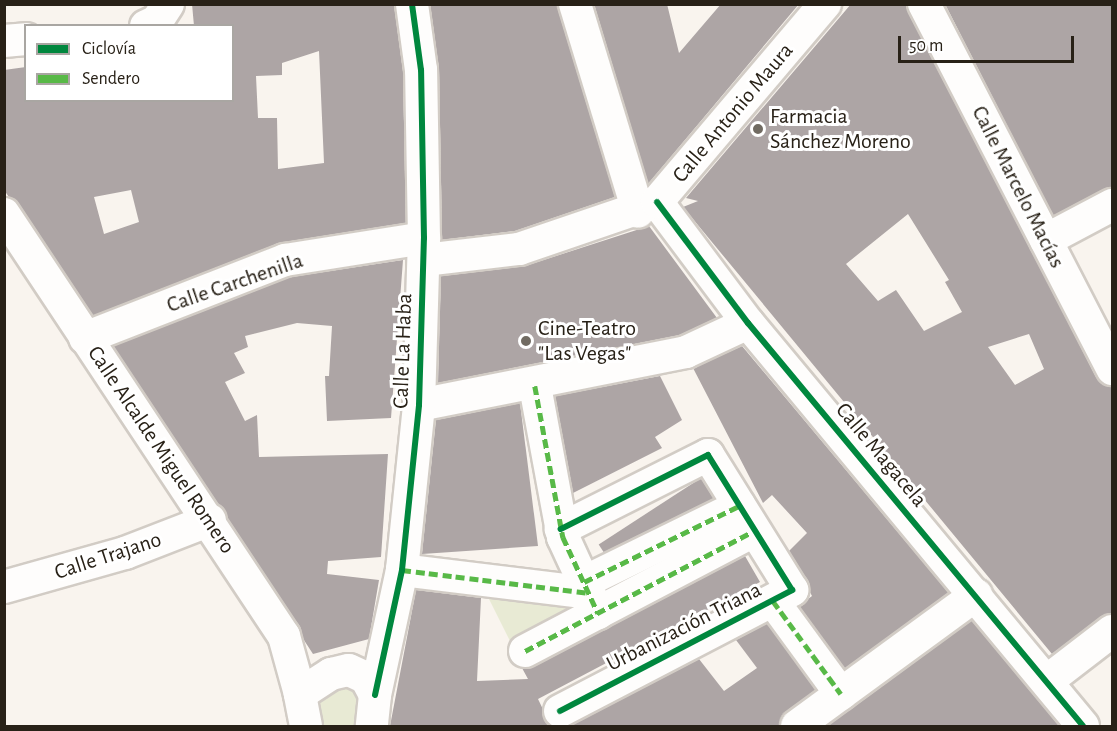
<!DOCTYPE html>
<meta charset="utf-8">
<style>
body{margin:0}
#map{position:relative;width:1117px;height:731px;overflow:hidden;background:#f9f4ee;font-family:"Alegreya Sans",sans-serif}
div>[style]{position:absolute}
.green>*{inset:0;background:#e8ead4}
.building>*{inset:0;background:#ada5a5;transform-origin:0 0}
.roads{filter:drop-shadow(2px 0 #d2ccc5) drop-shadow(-2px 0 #d2ccc5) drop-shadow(0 2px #d2ccc5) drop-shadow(0 -2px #d2ccc5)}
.minor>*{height:32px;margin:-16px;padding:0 16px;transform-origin:16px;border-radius:16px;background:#fefdfc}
.quiet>*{height:4.5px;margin-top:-2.25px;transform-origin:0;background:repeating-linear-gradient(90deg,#58b947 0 9px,transparent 0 13.5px)}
.cycleway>*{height:6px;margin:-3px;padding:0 3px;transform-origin:3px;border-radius:3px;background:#00873e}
.dots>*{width:16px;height:16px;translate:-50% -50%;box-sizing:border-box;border:3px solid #fff;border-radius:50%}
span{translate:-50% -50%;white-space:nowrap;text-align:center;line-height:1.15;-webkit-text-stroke:6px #fff;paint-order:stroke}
.street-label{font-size:22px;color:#282117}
.poi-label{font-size:22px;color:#282117}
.left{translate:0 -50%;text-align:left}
.frame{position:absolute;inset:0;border:6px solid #282117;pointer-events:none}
.legend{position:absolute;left:24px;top:24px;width:210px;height:78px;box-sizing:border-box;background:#fff;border:2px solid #a9a6a2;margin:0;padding:8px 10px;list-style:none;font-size:18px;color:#282117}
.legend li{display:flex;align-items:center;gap:12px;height:30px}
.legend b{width:30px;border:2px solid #a9a6a2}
.scale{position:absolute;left:898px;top:36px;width:176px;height:27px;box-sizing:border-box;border:3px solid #282117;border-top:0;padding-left:8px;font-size:18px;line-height:21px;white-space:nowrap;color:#282117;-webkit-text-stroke:4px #fff;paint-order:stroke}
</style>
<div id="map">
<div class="green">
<i style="clip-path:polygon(485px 591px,563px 597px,571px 617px,511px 643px)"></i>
<i style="clip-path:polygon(349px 670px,372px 726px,306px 726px,300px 694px)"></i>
</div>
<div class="building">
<i style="clip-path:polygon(evenodd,192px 4px,394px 4px,403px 71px,406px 223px,279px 243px,93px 316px,4px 190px,4px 70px,26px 67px,26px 100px,232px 100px,232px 26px,194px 26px,192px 4px,319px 51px,324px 163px,278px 169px,277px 118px,258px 118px,256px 76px,282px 75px,282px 63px,319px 51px,192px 4px,131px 190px,139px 222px,104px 234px,94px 197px,131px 190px)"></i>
<i style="clip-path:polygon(430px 4px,558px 4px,615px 197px,515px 231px,442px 240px,439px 70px)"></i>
<i style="clip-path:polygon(594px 4px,667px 4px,679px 53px,721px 4px,799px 4px,648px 184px)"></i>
<i style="clip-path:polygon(evenodd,851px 4px,906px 4px,1096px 377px,1113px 387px,1113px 613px,1052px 654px,683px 207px,698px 201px,686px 198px,851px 4px,908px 214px,949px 280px,945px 282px,962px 312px,924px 331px,896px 290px,878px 301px,846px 264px,908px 214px,851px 4px,1029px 334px,1044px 369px,1015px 385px,988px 347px,1029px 334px)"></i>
<i style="clip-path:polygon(945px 4px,1113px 4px,1113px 187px,1053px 216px)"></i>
<i style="clip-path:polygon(649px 226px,717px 318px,680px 335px,438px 383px,441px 276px,525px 266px)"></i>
<i style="clip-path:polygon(403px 260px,391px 418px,327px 421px,325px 376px,329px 376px,332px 326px,297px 323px,245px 336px,248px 347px,234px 353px,245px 373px,225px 382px,245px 421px,257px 415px,259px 457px,388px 454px,381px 557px,328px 561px,327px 574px,379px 580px,369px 639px,313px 654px,113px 346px,290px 277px)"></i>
<i style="clip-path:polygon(742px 346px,949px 593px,845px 669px,799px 606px,812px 596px,789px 551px,807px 533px,772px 495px,763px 503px,693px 368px)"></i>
<i style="clip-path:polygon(660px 376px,682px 420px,655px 437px,662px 448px,573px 493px,555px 396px)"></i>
<i style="clip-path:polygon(520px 403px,538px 546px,422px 554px,436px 420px)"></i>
<i style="left:701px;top:478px;width:24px;height:122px;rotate:57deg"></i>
<i style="clip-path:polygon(745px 556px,760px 582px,538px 699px,551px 726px,390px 726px,416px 590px,481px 598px,477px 681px,528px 679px,522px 668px)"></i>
<i style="clip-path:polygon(972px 620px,1060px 726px,827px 726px,851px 709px)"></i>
<i style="clip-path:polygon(767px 623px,816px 690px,786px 712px,779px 726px,569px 726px,699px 659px,724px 691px,757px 668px,736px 640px)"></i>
</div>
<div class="roads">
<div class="minor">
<i style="left:575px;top:4px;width:217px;rotate:73.1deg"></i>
<i style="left:924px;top:4px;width:411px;rotate:62.7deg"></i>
<i style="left:146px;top:26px;width:12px;rotate:-24deg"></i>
<i style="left:157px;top:21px;width:20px;rotate:-57deg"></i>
<i style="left:4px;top:41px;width:22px;rotate:-5deg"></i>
<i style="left:657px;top:202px;width:151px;rotate:53.1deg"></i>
<i style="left:748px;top:323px;width:524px;rotate:50.26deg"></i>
<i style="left:4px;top:214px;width:506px;rotate:56.44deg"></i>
<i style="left:284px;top:636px;width:60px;rotate:74.6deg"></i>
<i style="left:1046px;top:240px;width:75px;rotate:-27.9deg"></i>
<i style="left:424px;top:260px;width:96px;rotate:-6.6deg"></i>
<i style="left:519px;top:249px;width:146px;rotate:-18.8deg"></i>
<i style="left:657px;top:202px;width:260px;rotate:-49.7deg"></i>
<i style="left:85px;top:338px;width:215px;rotate:-21.3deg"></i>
<i style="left:285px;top:260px;width:141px;rotate:-9deg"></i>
<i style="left:535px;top:386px;width:154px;rotate:79.5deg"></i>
<i style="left:563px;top:537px;width:84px;rotate:65.3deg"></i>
<i style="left:419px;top:405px;width:272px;rotate:-11.2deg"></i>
<i style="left:686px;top:352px;width:68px;rotate:-25.1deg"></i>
<i style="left:402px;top:570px;width:189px;rotate:7deg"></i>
<i style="left:584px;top:582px;width:173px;rotate:-26.1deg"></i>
<i style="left:4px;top:587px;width:126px;rotate:-15.7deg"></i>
<i style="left:125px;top:553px;width:91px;rotate:-21.2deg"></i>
<i style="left:773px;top:601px;width:115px;rotate:53.8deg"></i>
<i style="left:525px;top:651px;width:256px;rotate:-27.7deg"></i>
<i style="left:1047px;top:681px;width:82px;rotate:-37.6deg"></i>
<i style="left:375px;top:695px;width:128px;rotate:-77.8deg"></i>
<i style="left:402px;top:570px;width:166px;rotate:-84.1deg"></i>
<i style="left:419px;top:405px;width:167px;rotate:-88.3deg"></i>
<i style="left:424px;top:238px;width:168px;rotate:-91deg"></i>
<i style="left:421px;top:70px;width:67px;rotate:-97.8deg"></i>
<i style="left:560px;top:711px;width:262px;rotate:-27.5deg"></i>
<i style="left:792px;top:590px;width:159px;rotate:-121.9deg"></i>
<i style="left:708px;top:455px;width:165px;rotate:153.3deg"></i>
<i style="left:306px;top:726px;width:33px;rotate:-101deg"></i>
<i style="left:300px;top:694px;width:37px;rotate:-33deg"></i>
<i style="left:331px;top:674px;width:18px;rotate:-13deg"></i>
<i style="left:349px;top:670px;width:19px;rotate:25deg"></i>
<i style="left:366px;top:678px;width:19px;rotate:62deg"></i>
<i style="left:375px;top:695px;width:31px;rotate:96deg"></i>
<i style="left:797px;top:726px;width:222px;rotate:-36.2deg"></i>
</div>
</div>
<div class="quiet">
<i style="left:535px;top:386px;width:154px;rotate:79.5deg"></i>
<i style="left:563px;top:537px;width:84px;rotate:65.3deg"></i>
<i style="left:402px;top:570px;width:189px;rotate:7deg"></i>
<i style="left:584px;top:582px;width:173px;rotate:-26.1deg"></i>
<i style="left:773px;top:601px;width:115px;rotate:53.8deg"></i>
<i style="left:525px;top:651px;width:256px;rotate:-27.7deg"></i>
</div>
<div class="cycleway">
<i style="left:657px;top:202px;width:151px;rotate:53.1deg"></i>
<i style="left:748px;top:323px;width:524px;rotate:50.26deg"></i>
<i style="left:375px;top:695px;width:128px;rotate:-77.8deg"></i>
<i style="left:402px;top:570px;width:166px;rotate:-84.1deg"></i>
<i style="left:419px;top:405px;width:167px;rotate:-88.3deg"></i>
<i style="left:424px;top:238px;width:168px;rotate:-91deg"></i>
<i style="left:421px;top:70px;width:67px;rotate:-97.8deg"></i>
<i style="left:560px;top:711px;width:262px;rotate:-27.5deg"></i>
<i style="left:792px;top:590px;width:159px;rotate:-121.9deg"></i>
<i style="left:708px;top:455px;width:165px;rotate:153.3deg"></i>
</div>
<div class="dots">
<i style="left:758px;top:129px;background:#716b62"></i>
<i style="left:526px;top:341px;background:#716b62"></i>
</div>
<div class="street-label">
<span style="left:733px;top:113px;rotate:-50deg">Calle Antonio Maura</span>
<span style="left:1018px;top:187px;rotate:63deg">Calle Marcelo Macías</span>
<span style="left:235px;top:283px;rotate:-19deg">Calle Carchenilla</span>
<span style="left:403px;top:351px;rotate:-88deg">Calle La Haba</span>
<span style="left:161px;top:450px;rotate:56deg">Calle Alcalde Miguel Romero</span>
<span style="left:881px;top:455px;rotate:50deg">Calle Magacela</span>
<span style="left:108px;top:556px;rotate:-18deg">Calle Trajano</span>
<span style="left:684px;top:627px;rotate:-27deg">Urbanización Triana</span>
</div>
<div class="poi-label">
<span class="left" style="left:770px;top:129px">Farmacia<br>Sánchez Moreno</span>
<span class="left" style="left:538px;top:341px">Cine-Teatro<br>"Las Vegas"</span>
</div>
<div class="frame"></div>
<ul class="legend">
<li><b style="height:8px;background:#00873e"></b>Ciclovía</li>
<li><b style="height:8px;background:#58b947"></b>Sendero</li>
</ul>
<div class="scale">50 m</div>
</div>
